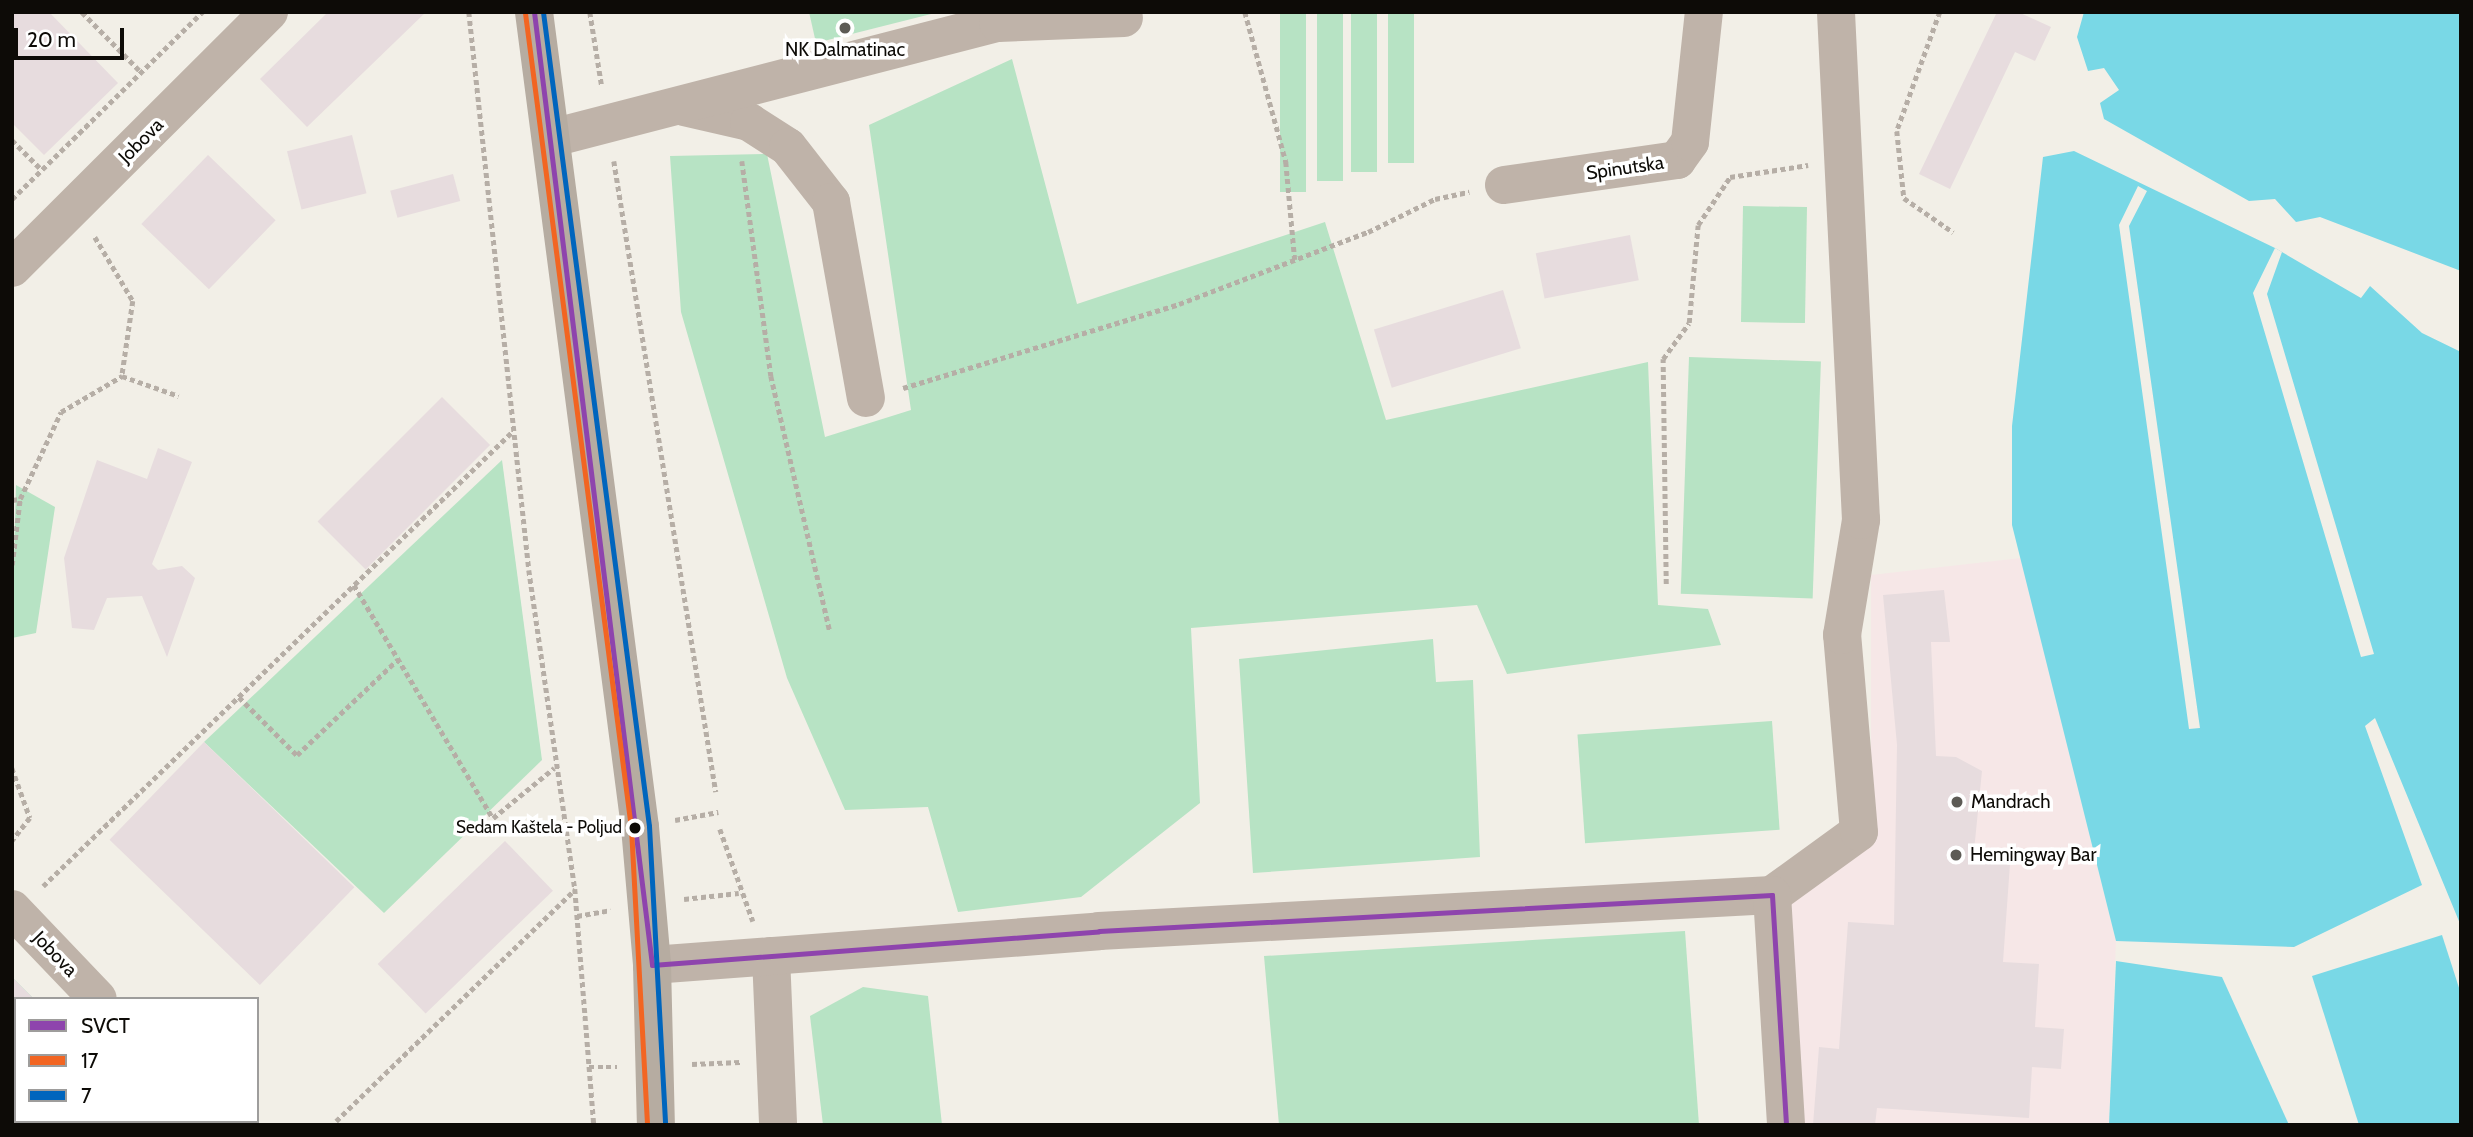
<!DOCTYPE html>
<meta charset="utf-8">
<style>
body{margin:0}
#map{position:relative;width:2473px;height:1137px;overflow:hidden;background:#f2efe7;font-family:Cabin,sans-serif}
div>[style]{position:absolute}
.commercial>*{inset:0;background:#f6e7e7}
.green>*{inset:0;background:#b7e3c4;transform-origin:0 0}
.water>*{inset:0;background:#79d8e6}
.pier>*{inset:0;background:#f2efe7}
.building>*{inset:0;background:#e7dcde;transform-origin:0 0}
.path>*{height:4.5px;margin-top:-2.25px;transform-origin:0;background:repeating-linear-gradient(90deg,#b6aea6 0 5px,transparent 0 8.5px)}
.minor>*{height:38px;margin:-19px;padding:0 19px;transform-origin:19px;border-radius:19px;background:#bfb3a9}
.major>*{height:38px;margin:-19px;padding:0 19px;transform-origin:19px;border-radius:19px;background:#b6aca1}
.bus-1>*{height:5px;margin:-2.5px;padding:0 2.5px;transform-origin:2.5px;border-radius:2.5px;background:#8e44ad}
.bus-2>*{height:5px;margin:-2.5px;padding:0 2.5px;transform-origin:2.5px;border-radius:2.5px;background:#f26522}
.bus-3>*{height:5px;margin:-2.5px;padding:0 2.5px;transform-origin:2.5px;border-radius:2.5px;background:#0065bd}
.dots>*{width:19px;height:19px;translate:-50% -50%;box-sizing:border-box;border:4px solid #fff;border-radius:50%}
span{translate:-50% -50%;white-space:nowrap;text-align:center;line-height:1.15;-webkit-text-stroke:7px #fff;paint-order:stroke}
.bus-label{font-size:17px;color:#0d0b07}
.right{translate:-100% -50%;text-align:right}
.poi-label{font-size:19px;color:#0d0b07}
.left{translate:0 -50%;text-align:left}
.street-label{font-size:19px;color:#0d0b07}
.frame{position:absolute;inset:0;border:14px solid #0d0b07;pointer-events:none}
.legend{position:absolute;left:14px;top:997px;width:245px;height:126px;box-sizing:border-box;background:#fff;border:2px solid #9e9d9c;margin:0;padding:9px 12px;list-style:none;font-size:21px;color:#0d0b07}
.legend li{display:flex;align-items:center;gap:14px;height:35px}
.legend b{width:35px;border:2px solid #9e9d9c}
.scale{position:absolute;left:14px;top:28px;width:110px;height:32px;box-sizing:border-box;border:4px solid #0d0b07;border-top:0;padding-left:9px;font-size:21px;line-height:24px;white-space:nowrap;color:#0d0b07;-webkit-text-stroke:5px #fff;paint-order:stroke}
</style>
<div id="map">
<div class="commercial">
<i style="clip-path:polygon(2021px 558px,2116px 941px,2109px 1125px,1796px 1125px,1786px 906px,1871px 841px,1871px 575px)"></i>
</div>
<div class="green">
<i style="clip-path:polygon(809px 12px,939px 12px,816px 43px)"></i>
<i style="left:1280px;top:12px;width:26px;height:180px"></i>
<i style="left:1317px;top:12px;width:26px;height:169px"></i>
<i style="left:1351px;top:12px;width:26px;height:160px"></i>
<i style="left:1388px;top:12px;width:26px;height:151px"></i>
<i style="clip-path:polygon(1012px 59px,1077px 304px,1325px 222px,1386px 420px,1648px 362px,1658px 605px,1708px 609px,1721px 645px,1507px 674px,1477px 605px,1191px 628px,1200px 803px,1081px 897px,958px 912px,928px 807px,845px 810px,787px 678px,681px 312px,670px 156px,767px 154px,825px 437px,911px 410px,869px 125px)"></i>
<i style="left:1743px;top:206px;width:64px;height:116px;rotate:1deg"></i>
<i style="left:1689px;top:357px;width:132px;height:237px;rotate:2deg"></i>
<i style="clip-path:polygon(502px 460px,542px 760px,384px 913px,204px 742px)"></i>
<i style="clip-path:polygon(16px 485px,55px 507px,36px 633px,12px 638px)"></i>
<i style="clip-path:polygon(1433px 639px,1436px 682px,1473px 680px,1480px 857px,1253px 873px,1239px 659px)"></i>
<i style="left:1772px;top:721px;width:109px;height:195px;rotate:86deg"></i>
<i style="clip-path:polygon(1685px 931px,1699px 1125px,1279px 1125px,1264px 956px)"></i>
<i style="clip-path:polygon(12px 977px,34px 999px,16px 999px,16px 1121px,160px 1125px,12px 1125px)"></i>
<i style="clip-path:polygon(863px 987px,928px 996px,942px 1125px,823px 1125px,810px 1016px)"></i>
</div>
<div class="water">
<i style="clip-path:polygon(2084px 12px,2461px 12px,2461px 271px,2320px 217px,2296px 222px,2275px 199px,2249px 201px,2104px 119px,2100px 103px,2119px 90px,2104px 68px,2088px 71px,2077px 37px)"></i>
<i style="clip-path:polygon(2074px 151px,2275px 248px,2361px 298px,2370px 286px,2422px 333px,2461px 352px,2461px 926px,2375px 718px,2365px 726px,2422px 885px,2294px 947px,2116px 941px,2012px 525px,2012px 426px,2043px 157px)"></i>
<i style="clip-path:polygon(2442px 935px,2461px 994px,2461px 1125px,2359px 1125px,2312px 976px)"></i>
<i style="clip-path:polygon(2116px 961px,2222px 977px,2289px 1125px,2109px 1125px)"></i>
</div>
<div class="pier">
<i style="clip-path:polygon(2138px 186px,2147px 191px,2129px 226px,2200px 728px,2189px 729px,2119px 225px)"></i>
<i style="clip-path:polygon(2275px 248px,2282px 252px,2267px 294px,2374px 654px,2361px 657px,2253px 293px)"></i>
</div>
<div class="building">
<i style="clip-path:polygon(12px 12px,49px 12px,118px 83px,44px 155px,12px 123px)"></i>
<i style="clip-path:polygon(328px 12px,426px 12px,307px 127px,260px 79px)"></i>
<i style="clip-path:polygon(1997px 12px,2018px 12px,2051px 27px,2035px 61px,2015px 52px,1950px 189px,1919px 174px)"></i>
<i style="left:352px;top:135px;width:60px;height:67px;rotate:76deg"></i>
<i style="left:208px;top:155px;width:94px;height:96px;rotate:44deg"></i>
<i style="left:453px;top:174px;width:28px;height:65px;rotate:75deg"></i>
<i style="left:1630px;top:235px;width:46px;height:96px;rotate:79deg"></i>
<i style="left:1503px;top:290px;width:61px;height:135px;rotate:73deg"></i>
<i style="left:442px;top:397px;width:68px;height:176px;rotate:45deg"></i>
<i style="clip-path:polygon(158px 448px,192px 462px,152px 564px,158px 570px,182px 566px,195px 578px,167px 657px,142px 596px,107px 598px,94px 630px,72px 628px,64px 558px,97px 460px,147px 479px)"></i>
<i style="clip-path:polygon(1944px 590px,1950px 642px,1931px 642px,1936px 756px,1956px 757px,1982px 771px,1973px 861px,2010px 864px,2003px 962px,2039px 964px,2035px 1027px,2064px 1029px,2061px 1069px,2032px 1067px,2029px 1118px,1877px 1108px,1875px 1125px,1813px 1125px,1819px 1047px,1839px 1049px,1848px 922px,1894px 925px,1897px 745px,1883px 595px)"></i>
<i style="left:204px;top:742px;width:209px;height:136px;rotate:44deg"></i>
<i style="left:505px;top:841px;width:69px;height:177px;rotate:46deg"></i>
<i style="clip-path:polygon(12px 977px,34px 999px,16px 999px,16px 1106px)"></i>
<i style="left:31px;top:1121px;width:126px;height:6px"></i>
</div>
<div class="path">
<i style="left:82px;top:12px;width:84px;rotate:45.5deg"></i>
<i style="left:469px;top:12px;width:561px;rotate:83.86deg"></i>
<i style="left:529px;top:570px;width:322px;rotate:81.8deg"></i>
<i style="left:575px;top:889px;width:237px;rotate:85.4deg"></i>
<i style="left:590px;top:12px;width:76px;rotate:80.9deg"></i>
<i style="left:1245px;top:12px;width:156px;rotate:74.7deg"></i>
<i style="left:1286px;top:162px;width:98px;rotate:84.8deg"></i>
<i style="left:1940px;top:12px;width:127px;rotate:109.9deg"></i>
<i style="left:1897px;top:131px;width:67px;rotate:84deg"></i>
<i style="left:1904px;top:198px;width:60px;rotate:34.8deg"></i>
<i style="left:12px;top:140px;width:42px;rotate:45deg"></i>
<i style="left:614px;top:161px;width:639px;rotate:80.82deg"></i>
<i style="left:742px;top:161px;width:217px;rotate:82.3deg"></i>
<i style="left:771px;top:376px;width:263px;rotate:77deg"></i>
<i style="left:12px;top:199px;width:267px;rotate:-44.5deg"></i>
<i style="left:95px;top:237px;width:74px;rotate:59.3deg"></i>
<i style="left:133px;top:301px;width:76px;rotate:98.3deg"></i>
<i style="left:903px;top:388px;width:288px;rotate:-16.9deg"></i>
<i style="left:1179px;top:304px;width:202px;rotate:-20.9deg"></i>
<i style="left:1368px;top:232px;width:75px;rotate:-26.2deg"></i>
<i style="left:1435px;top:199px;width:35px;rotate:-12deg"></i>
<i style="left:12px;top:500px;width:8px;rotate:-7deg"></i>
<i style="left:12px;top:565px;width:66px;rotate:-83.1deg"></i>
<i style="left:20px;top:499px;width:96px;rotate:-64.8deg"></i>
<i style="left:61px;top:412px;width:71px;rotate:-30.5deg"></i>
<i style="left:122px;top:376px;width:60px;rotate:19.3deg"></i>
<i style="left:1666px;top:584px;width:225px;rotate:-90.8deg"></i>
<i style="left:1663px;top:359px;width:44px;rotate:-54.2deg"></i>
<i style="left:1689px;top:323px;width:98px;rotate:-84.8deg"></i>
<i style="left:1698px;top:225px;width:58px;rotate:-56.3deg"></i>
<i style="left:1730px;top:177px;width:79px;rotate:-8.7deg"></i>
<i style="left:354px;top:585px;width:271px;rotate:59.2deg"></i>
<i style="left:493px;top:818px;width:79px;rotate:-39.3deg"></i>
<i style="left:239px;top:697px;width:82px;rotate:45deg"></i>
<i style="left:297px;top:755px;width:139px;rotate:-43.5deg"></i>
<i style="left:12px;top:768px;width:53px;rotate:70.2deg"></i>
<i style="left:30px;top:818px;width:29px;rotate:128deg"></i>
<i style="left:675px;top:820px;width:44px;rotate:-10.5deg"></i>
<i style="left:720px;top:829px;width:98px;rotate:70.3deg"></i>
<i style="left:43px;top:886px;width:653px;rotate:-44.07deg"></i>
<i style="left:684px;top:899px;width:55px;rotate:-6.2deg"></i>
<i style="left:577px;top:916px;width:34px;rotate:-10deg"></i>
<i style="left:692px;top:1064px;width:48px;rotate:-2.4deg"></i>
<i style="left:589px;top:1067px;width:28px"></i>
<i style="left:336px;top:1121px;width:333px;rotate:-44.1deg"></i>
</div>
<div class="minor">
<i style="left:684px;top:107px;width:67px;rotate:13deg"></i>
<i style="left:749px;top:122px;width:46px;rotate:32.7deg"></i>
<i style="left:788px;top:147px;width:70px;rotate:52deg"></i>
<i style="left:831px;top:202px;width:199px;rotate:79.9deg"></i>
<i style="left:552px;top:138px;width:461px;rotate:-14.5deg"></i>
<i style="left:998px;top:23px;width:126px;rotate:-2.3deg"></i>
<i style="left:1504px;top:185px;width:175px;rotate:-8.2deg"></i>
<i style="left:1677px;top:160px;width:22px;rotate:-54deg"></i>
<i style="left:1690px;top:142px;width:131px;rotate:-83.9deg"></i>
<i style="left:12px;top:268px;width:363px;rotate:-44.9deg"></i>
<i style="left:1772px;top:895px;width:107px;rotate:-35.9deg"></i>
<i style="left:1859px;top:832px;width:198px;rotate:-94.9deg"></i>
<i style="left:1842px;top:635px;width:117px;rotate:-80.6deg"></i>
<i style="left:1861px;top:520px;width:509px;rotate:-92.82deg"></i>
<i style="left:12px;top:909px;width:124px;rotate:46.3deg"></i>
<i style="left:771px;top:956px;width:169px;rotate:87.6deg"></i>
<i style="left:652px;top:965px;width:448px;rotate:-4.3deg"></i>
<i style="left:1099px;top:931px;width:674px;rotate:-3.06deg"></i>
<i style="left:1772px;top:895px;width:230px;rotate:86.5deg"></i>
<i style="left:215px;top:1121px;width:5px;rotate:53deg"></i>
</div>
<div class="major">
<i style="left:534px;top:12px;width:822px;rotate:82.59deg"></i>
<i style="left:640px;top:827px;width:139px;rotate:85deg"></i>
<i style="left:652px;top:965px;width:160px;rotate:88.6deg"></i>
</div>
<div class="bus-1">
<i style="left:534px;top:12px;width:960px;rotate:82.94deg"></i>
<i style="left:652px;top:965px;width:448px;rotate:-4.3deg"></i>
<i style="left:1099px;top:931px;width:674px;rotate:-3.06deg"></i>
<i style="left:1772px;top:895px;width:230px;rotate:86.5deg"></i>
</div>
<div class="bus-2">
<i style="left:525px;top:13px;width:822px;rotate:82.59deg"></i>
<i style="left:631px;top:828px;width:297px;rotate:86.9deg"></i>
</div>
<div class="bus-3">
<i style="left:543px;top:12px;width:821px;rotate:82.58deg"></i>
<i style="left:649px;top:826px;width:299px;rotate:86.9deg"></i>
</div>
<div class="dots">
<i style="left:845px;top:28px;background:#5d5b55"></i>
<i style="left:1957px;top:802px;background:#5d5b55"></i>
<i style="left:635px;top:828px;background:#0d0b07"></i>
<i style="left:1956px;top:855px;background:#5d5b55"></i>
</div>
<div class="bus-label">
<span class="right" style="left:622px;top:828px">Sedam Kaštela - Poljud</span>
</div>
<div class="poi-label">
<span style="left:845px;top:50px">NK Dalmatinac</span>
<span class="left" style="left:1971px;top:802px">Mandrach</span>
<span class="left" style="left:1970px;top:855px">Hemingway Bar</span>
</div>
<div class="street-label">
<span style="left:141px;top:141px;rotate:-45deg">Jobova</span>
<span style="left:1625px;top:168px;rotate:-8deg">Spinutska</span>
<span style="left:55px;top:954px;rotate:46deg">Jobova</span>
</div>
<div class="frame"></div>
<ul class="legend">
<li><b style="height:9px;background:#8e44ad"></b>SVCT</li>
<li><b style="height:9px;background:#f26522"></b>17</li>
<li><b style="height:9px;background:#0065bd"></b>7</li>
</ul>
<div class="scale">20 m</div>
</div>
